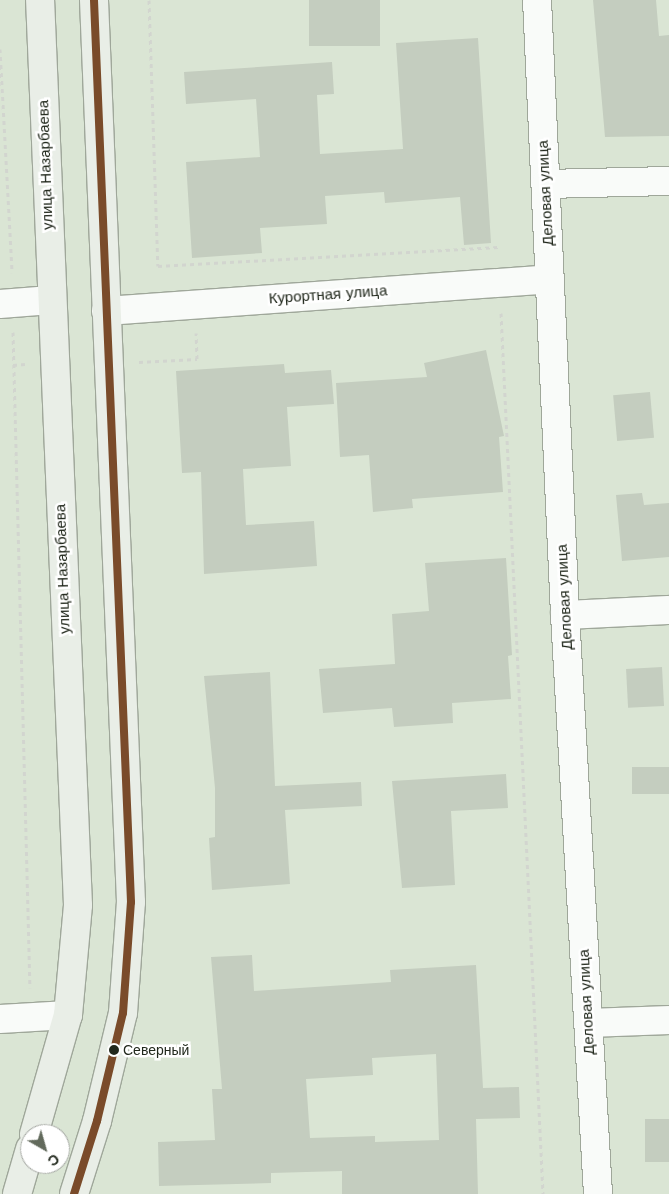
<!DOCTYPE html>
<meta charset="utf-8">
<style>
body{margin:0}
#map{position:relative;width:669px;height:1194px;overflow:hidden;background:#dae5d4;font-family:"Work Sans",sans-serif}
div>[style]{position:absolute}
.building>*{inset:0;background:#c4cdbf;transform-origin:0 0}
.path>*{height:3px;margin-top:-1.5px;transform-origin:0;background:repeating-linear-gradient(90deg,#d2d5cf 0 4px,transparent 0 8px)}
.roads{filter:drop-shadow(1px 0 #9fa79a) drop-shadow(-1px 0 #9fa79a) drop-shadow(0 1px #9fa79a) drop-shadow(0 -1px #9fa79a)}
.minor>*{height:28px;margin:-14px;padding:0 14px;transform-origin:14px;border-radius:14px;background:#f9fbf9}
.primary>*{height:28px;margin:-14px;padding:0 14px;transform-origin:14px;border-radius:14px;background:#e9eee7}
.bus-1>*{height:8px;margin:-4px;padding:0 4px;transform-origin:4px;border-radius:4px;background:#7a4b2a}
.dots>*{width:14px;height:14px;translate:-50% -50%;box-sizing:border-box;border:2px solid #fff;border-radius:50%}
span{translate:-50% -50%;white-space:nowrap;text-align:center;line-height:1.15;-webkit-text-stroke:5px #fff;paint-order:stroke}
.bus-label{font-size:14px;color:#21281c}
.left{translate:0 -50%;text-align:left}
.street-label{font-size:15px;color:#21281c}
.north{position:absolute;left:20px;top:1124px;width:50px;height:50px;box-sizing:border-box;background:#fff;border:1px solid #a6a9a4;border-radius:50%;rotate:142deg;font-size:14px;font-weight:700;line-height:20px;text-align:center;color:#21281c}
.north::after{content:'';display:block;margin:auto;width:18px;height:22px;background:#626a5c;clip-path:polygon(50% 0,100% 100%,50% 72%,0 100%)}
</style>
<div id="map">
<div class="building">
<i style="left:309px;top:0;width:71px;height:46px"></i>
<i style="clip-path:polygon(593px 0,656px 0,659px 36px,669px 35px,669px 136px,605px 137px)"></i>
<i style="clip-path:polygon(478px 38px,491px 243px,464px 245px,460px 197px,385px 203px,384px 192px,325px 196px,327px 224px,260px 228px,262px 253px,192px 258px,186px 162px,260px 157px,256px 99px,186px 104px,184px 72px,332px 62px,334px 94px,317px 95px,320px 154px,403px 149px,396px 43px)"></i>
<i style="clip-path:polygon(486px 350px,504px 436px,499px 437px,503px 492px,412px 499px,413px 508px,373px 512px,369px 455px,340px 457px,336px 383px,427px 377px,424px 363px)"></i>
<i style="clip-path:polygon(284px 364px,285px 373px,331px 370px,334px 404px,287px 407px,291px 466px,243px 469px,246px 525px,314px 521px,317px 566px,204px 574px,201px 472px,182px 473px,176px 371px)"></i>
<i style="left:650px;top:392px;width:46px;height:37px;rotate:85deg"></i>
<i style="clip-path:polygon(642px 493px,644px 505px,669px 503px,669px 557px,622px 561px,616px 495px)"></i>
<i style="clip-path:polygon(506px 558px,512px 655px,508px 656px,511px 699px,452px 703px,453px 723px,394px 727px,392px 708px,323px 713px,319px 669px,395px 664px,392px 614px,429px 611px,425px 563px)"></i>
<i style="left:662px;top:667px;width:39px;height:36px;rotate:87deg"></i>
<i style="clip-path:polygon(270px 672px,275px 786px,361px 782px,362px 806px,285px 810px,290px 884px,212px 890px,209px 838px,215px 837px,215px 788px,204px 676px)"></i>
<i style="left:669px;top:767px;width:27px;height:37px;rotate:90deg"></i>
<i style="clip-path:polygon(506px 774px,508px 808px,451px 811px,455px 885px,402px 888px,392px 781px)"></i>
<i style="clip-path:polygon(evenodd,252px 955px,254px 991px,391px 982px,390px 970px,476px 965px,483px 1088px,519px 1087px,520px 1118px,476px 1119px,478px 1194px,342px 1194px,342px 1171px,271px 1173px,271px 1183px,159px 1186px,158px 1142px,215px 1140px,212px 1089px,222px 1089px,211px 957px,252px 955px,436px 1054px,439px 1140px,375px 1142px,375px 1136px,310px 1138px,306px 1079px,373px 1075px,372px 1058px,436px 1054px)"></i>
<i style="left:645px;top:1119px;width:24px;height:43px"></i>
</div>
<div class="path">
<i style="left:149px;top:0;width:266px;rotate:88.1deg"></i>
<i style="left:158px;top:266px;width:341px;rotate:-3.2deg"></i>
<i style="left:0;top:49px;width:224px;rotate:86.9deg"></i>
<i style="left:501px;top:313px;width:882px;rotate:87.27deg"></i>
<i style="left:13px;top:332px;width:656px;rotate:88.52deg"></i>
<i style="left:139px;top:362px;width:58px;rotate:-3deg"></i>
<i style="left:197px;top:359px;width:26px;rotate:-92deg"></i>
<i style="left:13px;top:365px;width:12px;rotate:-5deg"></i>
</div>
<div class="roads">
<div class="minor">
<i style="left:537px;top:0;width:616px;rotate:87.39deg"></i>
<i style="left:565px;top:615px;width:580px;rotate:86.74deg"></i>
<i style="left:546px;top:184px;width:123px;rotate:-1.4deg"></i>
<i style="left:0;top:304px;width:51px;rotate:-4.5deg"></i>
<i style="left:106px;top:311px;width:445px;rotate:-4.1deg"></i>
<i style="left:565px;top:615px;width:104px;rotate:-2.8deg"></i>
<i style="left:0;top:1019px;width:68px;rotate:-3.4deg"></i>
<i style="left:589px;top:1023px;width:80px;rotate:-2.1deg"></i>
</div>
<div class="primary">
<i style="left:34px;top:1134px;width:124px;rotate:-74.1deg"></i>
<i style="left:68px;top:1015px;width:110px;rotate:-84.8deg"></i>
<i style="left:78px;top:905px;width:906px;rotate:-92.4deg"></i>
<i style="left:17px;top:1194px;width:47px;rotate:-73.9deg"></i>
<i style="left:74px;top:1194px;width:77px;rotate:-72.5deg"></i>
<i style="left:97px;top:1121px;width:111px;rotate:-76.5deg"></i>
<i style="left:123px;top:1013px;width:111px;rotate:-85.9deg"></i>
<i style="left:131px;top:902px;width:903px;rotate:-92.35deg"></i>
</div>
</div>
<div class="bus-1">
<i style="left:74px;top:1194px;width:77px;rotate:-72.5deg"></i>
<i style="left:97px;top:1121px;width:111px;rotate:-76.5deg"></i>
<i style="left:123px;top:1013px;width:111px;rotate:-85.9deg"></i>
<i style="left:131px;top:902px;width:903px;rotate:-92.35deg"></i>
</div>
<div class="dots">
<i style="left:114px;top:1050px;background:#21281c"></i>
</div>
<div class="bus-label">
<span class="left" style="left:123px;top:1050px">Северный</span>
</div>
<div class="street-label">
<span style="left:46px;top:165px;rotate:-92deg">улица Назарбаева</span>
<span style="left:546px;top:193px;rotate:-93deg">Деловая улица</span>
<span style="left:328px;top:295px;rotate:-4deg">Курортная улица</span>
<span style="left:63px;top:569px;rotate:-92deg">улица Назарбаева</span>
<span style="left:565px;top:597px;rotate:-93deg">Деловая улица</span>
<span style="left:587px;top:1002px;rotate:-93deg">Деловая улица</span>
</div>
<div class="north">С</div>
</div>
